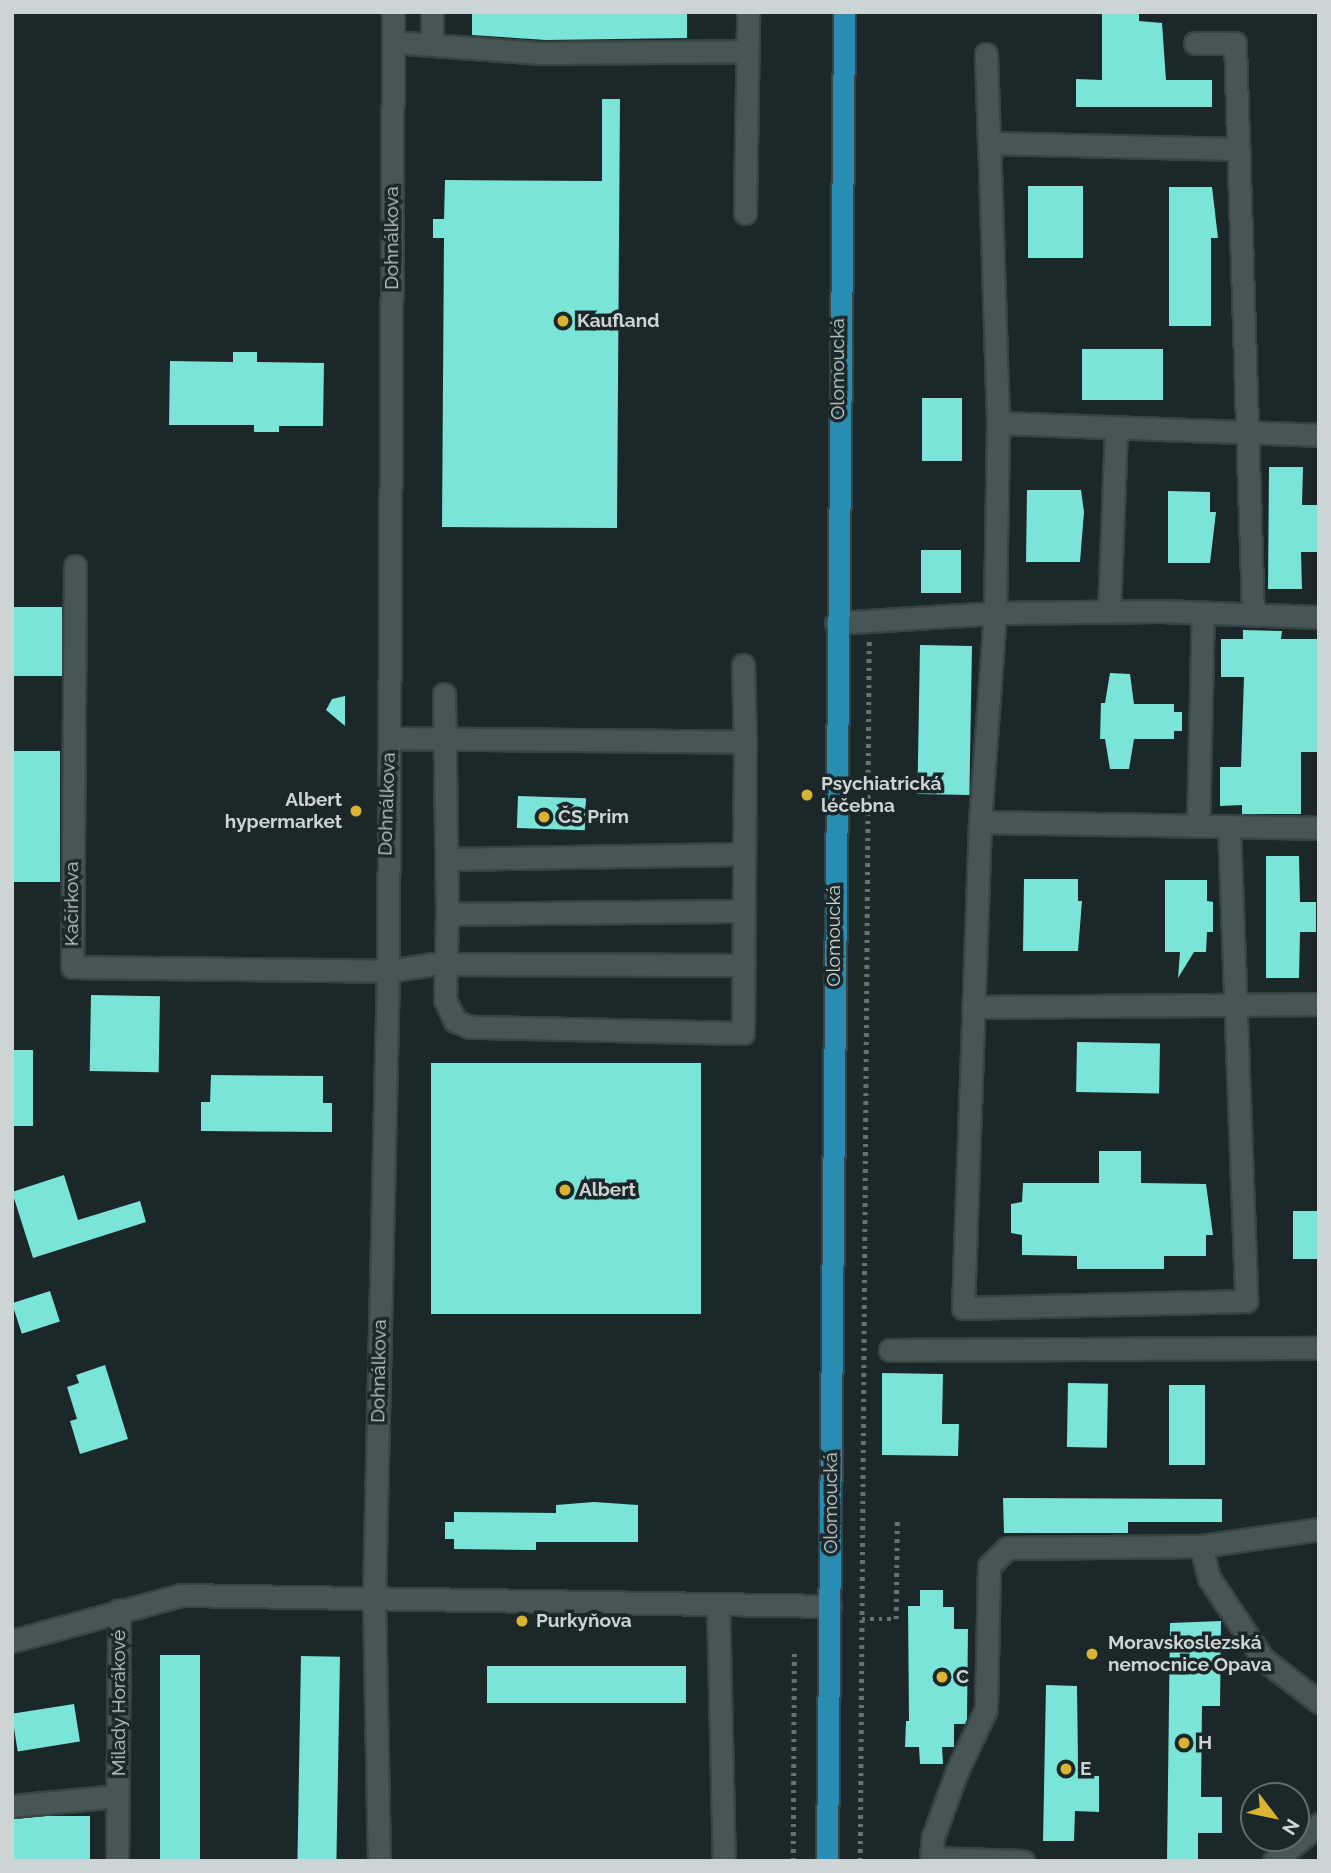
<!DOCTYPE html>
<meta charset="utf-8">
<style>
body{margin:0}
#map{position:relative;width:1331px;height:1873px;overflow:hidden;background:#1b2729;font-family:Raleway,sans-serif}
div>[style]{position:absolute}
.building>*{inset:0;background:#79e4d7;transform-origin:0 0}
.path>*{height:4.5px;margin-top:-2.25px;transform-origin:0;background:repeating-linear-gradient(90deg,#667172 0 3.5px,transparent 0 8.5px)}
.roads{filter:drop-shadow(2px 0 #394345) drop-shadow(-2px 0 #394345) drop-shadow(0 2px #394345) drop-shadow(0 -2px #394345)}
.minor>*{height:21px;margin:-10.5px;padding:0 10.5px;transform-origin:10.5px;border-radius:10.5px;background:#485557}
.major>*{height:21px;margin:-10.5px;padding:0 10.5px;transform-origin:10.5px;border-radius:10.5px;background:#298db3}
.dots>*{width:19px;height:19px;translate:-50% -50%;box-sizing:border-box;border:4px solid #1b2729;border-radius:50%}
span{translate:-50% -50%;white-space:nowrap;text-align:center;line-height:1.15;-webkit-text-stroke:7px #1b2729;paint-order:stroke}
.street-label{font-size:19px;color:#ccd4d5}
.poi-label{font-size:19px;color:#ccd4d5;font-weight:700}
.left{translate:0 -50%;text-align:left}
.right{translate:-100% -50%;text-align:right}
.frame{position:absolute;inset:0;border:14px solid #ccd4d5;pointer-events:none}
.north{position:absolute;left:1240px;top:1782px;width:70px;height:70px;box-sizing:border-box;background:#1b2729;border:2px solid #626c6e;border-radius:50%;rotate:122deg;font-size:19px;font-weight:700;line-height:28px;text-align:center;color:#ccd4d5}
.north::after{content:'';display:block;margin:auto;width:24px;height:32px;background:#dab333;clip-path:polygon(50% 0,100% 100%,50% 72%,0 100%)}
</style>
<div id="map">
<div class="building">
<i style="clip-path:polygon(472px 12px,687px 12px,687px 38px,546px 40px,472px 35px)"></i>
<i style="clip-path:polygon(1102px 12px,1139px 12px,1139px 21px,1162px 23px,1166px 80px,1212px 80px,1212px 107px,1076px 107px,1076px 79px,1102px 80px)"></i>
<i style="clip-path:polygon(602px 99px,620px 99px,617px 528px,442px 527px,444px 238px,433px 238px,433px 219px,444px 219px,445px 180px,602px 181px)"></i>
<i style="left:1028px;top:186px;width:55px;height:72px"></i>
<i style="clip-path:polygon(1169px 187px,1212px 187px,1218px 238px,1211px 238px,1211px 326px,1169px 326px)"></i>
<i style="left:1163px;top:349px;width:51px;height:81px;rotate:90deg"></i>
<i style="clip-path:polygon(233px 352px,257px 352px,257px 362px,324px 363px,323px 426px,279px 426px,279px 432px,254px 432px,254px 425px,169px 425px,170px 361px,233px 362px)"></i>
<i style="left:922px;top:398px;width:40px;height:63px"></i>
<i style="clip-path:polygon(1269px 467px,1303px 467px,1302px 505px,1318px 505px,1317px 552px,1301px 552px,1302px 589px,1268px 589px)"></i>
<i style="clip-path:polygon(1027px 490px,1081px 490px,1084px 512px,1080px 562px,1026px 562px)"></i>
<i style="clip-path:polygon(1168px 491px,1210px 492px,1210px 512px,1216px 512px,1210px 563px,1168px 563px)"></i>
<i style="left:921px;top:550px;width:40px;height:43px"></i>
<i style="left:12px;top:607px;width:50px;height:69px"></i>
<i style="clip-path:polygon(1243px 630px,1282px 631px,1281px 639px,1319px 639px,1319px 752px,1301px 752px,1301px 814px,1242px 814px,1242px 805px,1220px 806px,1220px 767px,1241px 767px,1244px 677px,1221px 677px,1221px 639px,1243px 639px)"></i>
<i style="left:920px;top:645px;width:52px;height:149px;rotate:1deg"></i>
<i style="clip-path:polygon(1110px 673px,1130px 674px,1134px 704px,1174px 704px,1174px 712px,1182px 712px,1182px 731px,1174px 731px,1174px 739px,1134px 739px,1129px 769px,1110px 769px,1105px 739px,1100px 739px,1101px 703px,1105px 703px)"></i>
<i style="clip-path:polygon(345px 696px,345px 726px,326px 710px,332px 699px)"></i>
<i style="left:12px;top:751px;width:48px;height:131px"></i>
<i style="left:518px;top:796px;width:68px;height:32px;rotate:2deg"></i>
<i style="clip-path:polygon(1266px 856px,1299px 856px,1300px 902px,1316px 902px,1316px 932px,1300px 932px,1299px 978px,1266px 978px)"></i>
<i style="clip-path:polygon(1024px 879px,1078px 879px,1078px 901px,1082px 901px,1078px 951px,1023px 951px)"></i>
<i style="clip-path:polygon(1165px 880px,1207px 880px,1207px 901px,1213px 902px,1213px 932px,1207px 932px,1206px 952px,1194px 952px,1178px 978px,1180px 952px,1165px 952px)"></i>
<i style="left:91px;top:995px;width:69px;height:76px;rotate:1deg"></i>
<i style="left:1077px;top:1042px;width:83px;height:50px;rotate:1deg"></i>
<i style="left:12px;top:1050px;width:21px;height:76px"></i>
<i style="left:431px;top:1063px;width:270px;height:251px"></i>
<i style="clip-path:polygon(211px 1075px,323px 1076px,323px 1103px,332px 1103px,332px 1132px,201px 1131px,201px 1102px,210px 1102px)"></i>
<i style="clip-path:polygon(1099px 1151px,1141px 1151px,1141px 1183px,1206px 1184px,1213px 1235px,1206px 1235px,1206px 1256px,1164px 1256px,1164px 1269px,1077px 1269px,1077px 1256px,1022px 1255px,1022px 1235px,1011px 1233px,1011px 1204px,1022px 1202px,1023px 1183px,1099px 1183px)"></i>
<i style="clip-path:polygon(64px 1175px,78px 1220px,140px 1201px,146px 1222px,33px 1258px,12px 1192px)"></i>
<i style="left:1293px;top:1211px;width:26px;height:48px"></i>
<i style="left:50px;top:1291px;width:32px;height:40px;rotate:72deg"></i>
<i style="clip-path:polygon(105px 1365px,128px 1439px,80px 1454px,70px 1421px,77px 1419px,67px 1387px,79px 1383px,76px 1375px)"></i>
<i style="clip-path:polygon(882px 1373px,943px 1374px,942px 1424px,959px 1424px,958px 1456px,882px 1455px)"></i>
<i style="left:1068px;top:1383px;width:40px;height:64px;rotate:1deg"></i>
<i style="left:1169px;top:1385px;width:36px;height:80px"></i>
<i style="clip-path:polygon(1003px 1498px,1222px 1499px,1222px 1522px,1128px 1522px,1128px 1533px,1004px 1533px)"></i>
<i style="clip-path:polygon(594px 1502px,638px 1505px,638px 1542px,536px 1542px,536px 1550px,454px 1549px,454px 1539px,445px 1539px,445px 1522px,454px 1522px,454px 1512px,556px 1513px,556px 1505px)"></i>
<i style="clip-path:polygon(920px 1590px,943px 1590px,943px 1607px,954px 1607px,954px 1629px,968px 1629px,967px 1719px,965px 1724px,954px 1724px,954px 1747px,942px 1747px,943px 1764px,920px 1764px,919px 1747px,905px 1747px,906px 1721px,909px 1721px,908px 1606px,920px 1606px)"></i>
<i style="clip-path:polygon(1221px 1621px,1220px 1706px,1202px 1706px,1201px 1797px,1222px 1797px,1222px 1833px,1198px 1833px,1198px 1861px,1167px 1861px,1170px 1623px)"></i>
<i style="left:160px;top:1655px;width:40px;height:206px"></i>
<i style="left:301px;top:1656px;width:39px;height:205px;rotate:1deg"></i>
<i style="left:487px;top:1666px;width:199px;height:37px"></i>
<i style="clip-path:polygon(1046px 1685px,1077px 1686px,1078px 1761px,1088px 1761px,1088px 1776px,1099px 1776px,1099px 1812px,1075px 1811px,1074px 1841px,1043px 1841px)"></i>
<i style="left:74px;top:1704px;width:38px;height:63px;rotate:81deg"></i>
<i style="left:90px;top:1816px;width:45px;height:78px;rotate:90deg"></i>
</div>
<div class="path">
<i style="left:862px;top:1619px;width:34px"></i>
<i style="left:896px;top:1619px;width:99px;rotate:-89.4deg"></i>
<i style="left:793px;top:1861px;width:208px;rotate:-89.7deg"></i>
<i style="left:860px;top:1861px;width:1221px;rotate:-89.58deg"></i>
</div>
<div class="roads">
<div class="minor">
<i style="left:432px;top:12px;width:32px;rotate:90deg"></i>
<i style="left:393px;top:42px;width:145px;rotate:4.3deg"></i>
<i style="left:538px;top:53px;width:209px;rotate:-0.5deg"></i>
<i style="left:1195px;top:43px;width:40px"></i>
<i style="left:1235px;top:43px;width:572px;rotate:88.2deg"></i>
<i style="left:986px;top:54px;width:89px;rotate:88.1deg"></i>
<i style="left:745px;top:213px;width:201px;rotate:-89.1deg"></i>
<i style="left:998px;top:423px;width:280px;rotate:-91.8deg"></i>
<i style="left:989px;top:143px;width:250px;rotate:1.4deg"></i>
<i style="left:75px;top:566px;width:401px;rotate:90.4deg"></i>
<i style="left:72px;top:967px;width:316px;rotate:0.7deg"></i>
<i style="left:388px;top:971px;width:46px;rotate:-8.8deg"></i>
<i style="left:433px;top:964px;width:311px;rotate:0.2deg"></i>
<i style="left:1109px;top:612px;width:185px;rotate:-87.8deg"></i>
<i style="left:836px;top:623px;width:159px;rotate:-3.6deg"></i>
<i style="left:995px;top:613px;width:165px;rotate:-0.7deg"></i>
<i style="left:1160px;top:611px;width:159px;rotate:2.2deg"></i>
<i style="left:743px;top:665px;width:77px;rotate:88.5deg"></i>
<i style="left:444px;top:694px;width:220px;rotate:89.2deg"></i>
<i style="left:447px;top:914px;width:297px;rotate:-0.6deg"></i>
<i style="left:389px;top:738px;width:356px;rotate:0.6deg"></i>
<i style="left:745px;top:742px;width:291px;rotate:90.4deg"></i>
<i style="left:743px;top:1033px;width:273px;rotate:-178.7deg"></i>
<i style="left:470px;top:1027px;width:16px;rotate:-158deg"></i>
<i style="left:455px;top:1021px;width:23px;rotate:-115deg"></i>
<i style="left:445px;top:1000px;width:86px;rotate:-88.7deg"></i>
<i style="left:980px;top:822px;width:339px;rotate:1deg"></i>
<i style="left:1198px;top:826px;width:213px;rotate:-88.7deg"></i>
<i style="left:1229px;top:827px;width:474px;rotate:87.9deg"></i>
<i style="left:1246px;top:1301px;width:283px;rotate:178.6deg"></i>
<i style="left:963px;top:1308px;width:486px;rotate:-88deg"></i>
<i style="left:980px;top:822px;width:210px;rotate:-85.9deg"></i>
<i style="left:995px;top:613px;width:190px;rotate:-89.1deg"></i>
<i style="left:998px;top:423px;width:321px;rotate:2.1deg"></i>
<i style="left:447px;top:859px;width:297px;rotate:-1deg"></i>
<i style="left:973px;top:1007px;width:346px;rotate:-0.5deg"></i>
<i style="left:890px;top:1350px;width:429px;rotate:-0.3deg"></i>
<i style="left:1201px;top:1546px;width:33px;rotate:76deg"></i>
<i style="left:1209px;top:1578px;width:97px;rotate:56.3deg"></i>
<i style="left:1263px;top:1659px;width:71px;rotate:37.5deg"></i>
<i style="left:718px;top:1604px;width:257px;rotate:88.7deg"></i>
<i style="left:12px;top:1641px;width:175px;rotate:-15.2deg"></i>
<i style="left:181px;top:1595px;width:649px;rotate:0.97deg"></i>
<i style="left:12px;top:1806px;width:106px;rotate:-5.4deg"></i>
<i style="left:117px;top:1861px;width:251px;rotate:-89.5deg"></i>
<i style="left:379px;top:1861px;width:264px;rotate:-91.1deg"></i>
<i style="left:374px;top:1597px;width:626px;rotate:-88.72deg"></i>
<i style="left:388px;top:971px;width:959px;rotate:-89.7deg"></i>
<i style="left:1023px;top:1861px;width:92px;rotate:-178.1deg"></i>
<i style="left:931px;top:1858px;width:21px;rotate:-85deg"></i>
<i style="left:933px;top:1837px;width:70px;rotate:-70deg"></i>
<i style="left:957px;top:1771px;width:68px;rotate:-64.9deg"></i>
<i style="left:986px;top:1709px;width:143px;rotate:-88.8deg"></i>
<i style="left:989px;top:1566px;width:25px;rotate:-45deg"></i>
<i style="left:1007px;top:1548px;width:194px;rotate:-0.6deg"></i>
<i style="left:1201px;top:1546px;width:119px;rotate:-8.2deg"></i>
<i style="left:1274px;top:1861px;width:58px;rotate:-39.4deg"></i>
</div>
<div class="major">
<i style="left:827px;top:1861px;width:1849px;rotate:-89.47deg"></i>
</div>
</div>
<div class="dots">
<i style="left:563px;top:321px;background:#dab333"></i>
<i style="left:807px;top:795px;background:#dab333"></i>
<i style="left:356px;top:811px;background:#dab333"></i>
<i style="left:544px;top:817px;background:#dab333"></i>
<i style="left:565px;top:1190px;background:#dab333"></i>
<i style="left:522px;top:1621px;background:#dab333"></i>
<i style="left:1092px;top:1654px;background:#dab333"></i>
<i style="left:942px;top:1677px;background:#dab333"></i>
<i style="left:1184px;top:1743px;background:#dab333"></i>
<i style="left:1066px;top:1769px;background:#dab333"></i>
</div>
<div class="street-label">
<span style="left:392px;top:238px;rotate:-90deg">Dohnálkova</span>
<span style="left:838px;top:369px;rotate:-90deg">Olomoucká</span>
<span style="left:387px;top:804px;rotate:-88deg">Dohnálkova</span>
<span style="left:72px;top:904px;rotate:-90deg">Kačírkova</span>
<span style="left:834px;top:936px;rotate:-90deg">Olomoucká</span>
<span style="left:379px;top:1371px;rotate:-89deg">Dohnálkova</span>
<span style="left:831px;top:1503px;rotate:-90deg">Olomoucká</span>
<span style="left:119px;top:1703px;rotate:-90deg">Milady Horákové</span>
</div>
<div class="poi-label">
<span class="left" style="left:577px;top:321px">Kaufland</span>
<span class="left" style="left:821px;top:795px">Psychiatrická<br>léčebna</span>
<span class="right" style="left:342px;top:811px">Albert<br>hypermarket</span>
<span class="left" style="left:558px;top:817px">ČS Prim</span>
<span class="left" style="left:579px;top:1190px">Albert</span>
<span class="left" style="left:536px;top:1621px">Purkyňova</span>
<span class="left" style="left:1108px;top:1654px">Moravskoslezská<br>nemocnice Opava</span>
<span class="left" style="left:956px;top:1677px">C</span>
<span class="left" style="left:1198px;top:1743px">H</span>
<span class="left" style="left:1080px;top:1769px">E</span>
</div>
<div class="frame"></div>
<div class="north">N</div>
</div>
